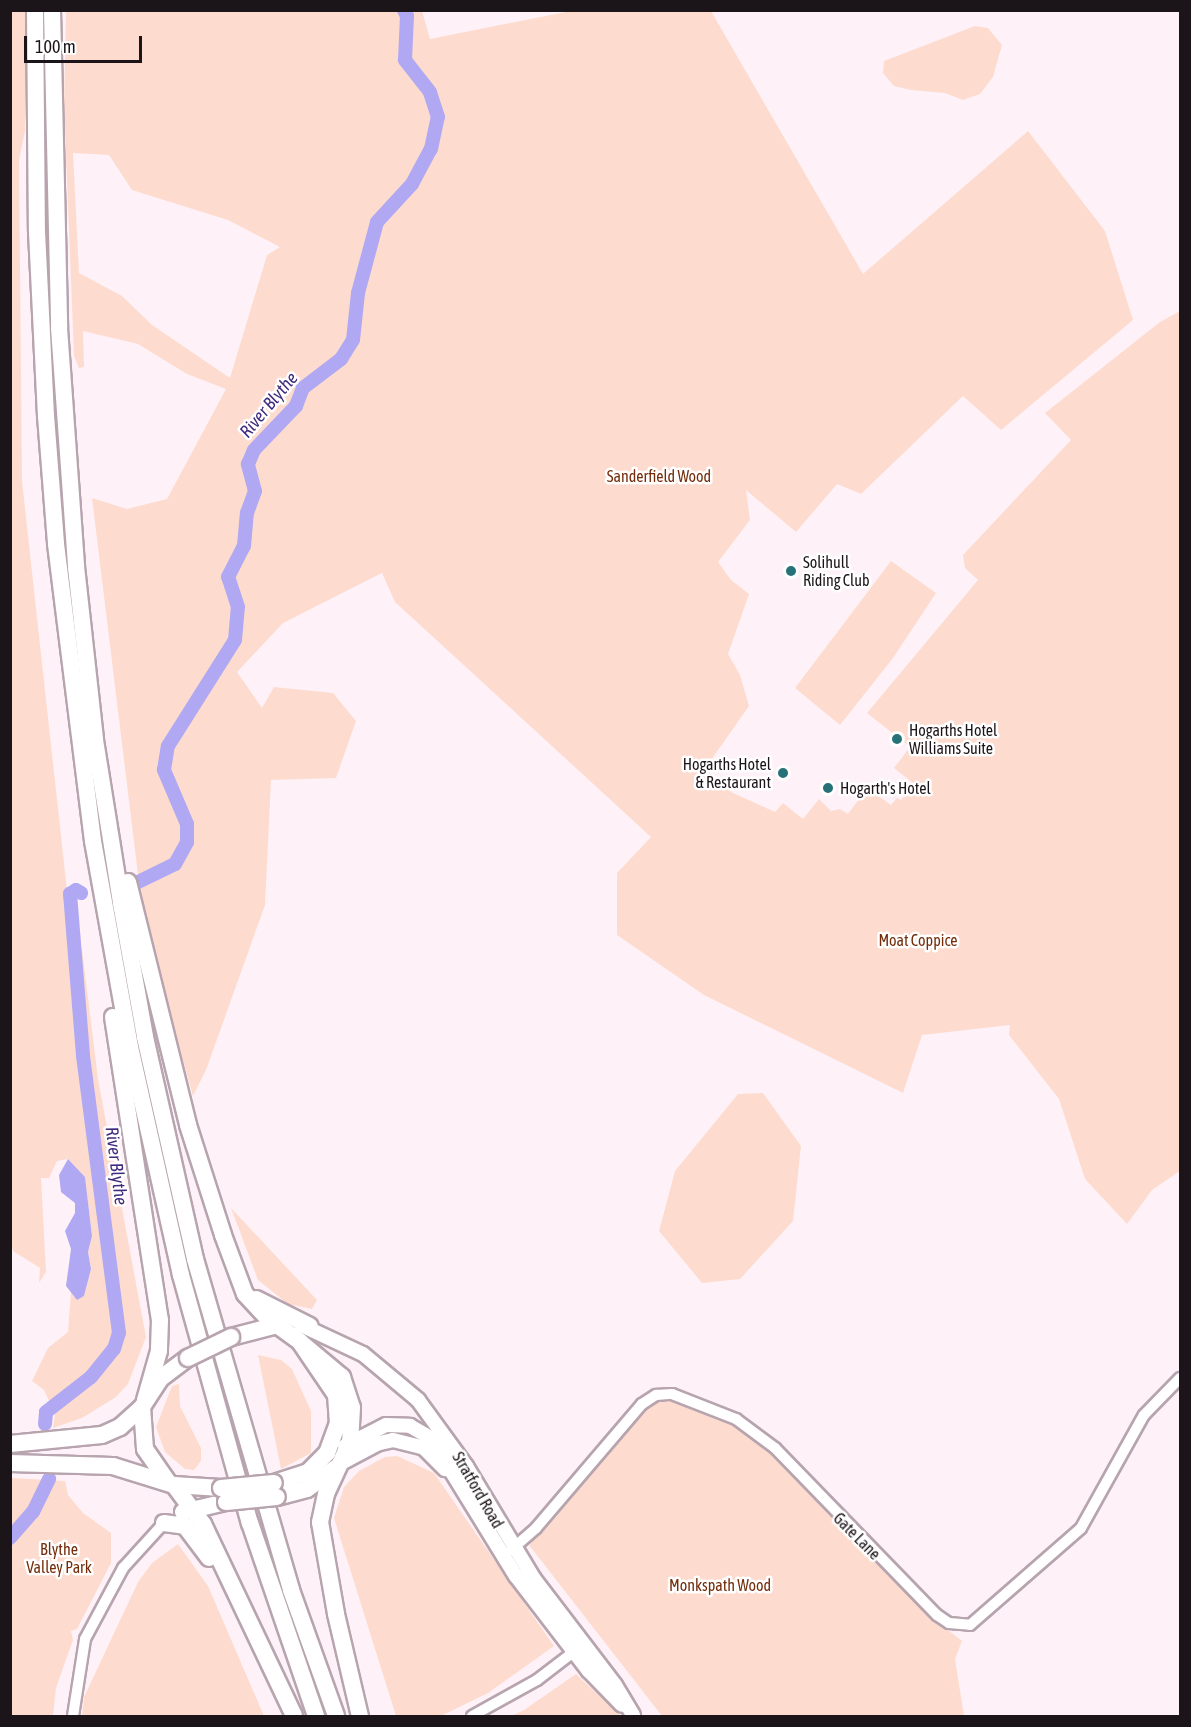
<!DOCTYPE html>
<style>
body{margin:0}
#map{position:relative;width:1191px;height:1727px;overflow:hidden;background:#fef2f8;font-family:"Asap Condensed",sans-serif}
div>[style]{position:absolute}
.green>*{inset:0;background:#fddccf}
.water>*{inset:0;background:#b0a8f2}
.river>*{height:14px;margin:-7px;padding:0 7px;transform-origin:7px;border-radius:7px;background:#b0a8f2}
.roads{filter:drop-shadow(2px 0 #b7a4ae) drop-shadow(-2px 0 #b7a4ae) drop-shadow(0 2px #b7a4ae) drop-shadow(0 -2px #b7a4ae)}
.minor>*{height:10px;margin:-5px;padding:0 5px;transform-origin:5px;border-radius:5px;background:#fff}
.major>*{height:14px;margin:-7px;padding:0 7px;transform-origin:7px;border-radius:7px;background:#fff}
.highway>*{height:16px;margin:-8px;padding:0 8px;transform-origin:8px;border-radius:8px;background:#fff}
.bridges{filter:drop-shadow(2px 0 #b7a4ae) drop-shadow(-2px 0 #b7a4ae) drop-shadow(0 2px #b7a4ae) drop-shadow(0 -2px #b7a4ae)}
.highway-bridge>*{height:16px;margin:-8px;padding:0 8px;transform-origin:8px;border-radius:8px;background:#fff}
.dots>*{width:16px;height:16px;translate:-50% -50%;box-sizing:border-box;border:3px solid #fff;border-radius:50%}
span{translate:-50% -50%;white-space:nowrap;text-align:center;line-height:1.15;-webkit-text-stroke:5px #fff;paint-order:stroke}
.park-label{font-size:16px;color:#732d0b}
.poi-label{font-size:16px;color:#1b1418}
.left{translate:0 -50%;text-align:left}
.right{translate:-100% -50%;text-align:right}
.street-label{font-size:16px;color:#1b1418}
.water-label{font-size:18px;color:#3f2a7e;font-style:italic}
.frame{position:absolute;inset:0;border:12px solid #1b1418;pointer-events:none}
.scale{position:absolute;left:24px;top:36px;width:118px;height:27px;box-sizing:border-box;border:3px solid #1b1418;border-top:0;padding-left:8px;font-size:18px;line-height:21px;white-space:nowrap;color:#1b1418;-webkit-text-stroke:4px #fff;paint-order:stroke}
</style>
<div id="map">
<div class="green">
<i style="clip-path:polygon(10px 11px,25px 11px,25px 131px,19px 160px,22px 481px,73px 945px,82px 949px,98px 1079px,146px 1337px,128px 1384px,116px 1397px,82px 1418px,53px 1428px,55px 1414px,44px 1390px,32px 1381px,48px 1348px,68px 1332px,71px 1292px,77px 1300px,84px 1296px,91px 1269px,88px 1252px,92px 1236px,85px 1177px,68px 1159px,57px 1161px,49px 1178px,41px 1178px,46px 1272px,39px 1283px,40px 1268px,13px 1251px,11px 1241px)"></i>
<i style="clip-path:polygon(evenodd,66px 11px,422px 11px,430px 39px,571px 11px,711px 11px,863px 274px,1028px 131px,1105px 231px,1133px 320px,1001px 430px,963px 396px,861px 494px,837px 484px,796px 532px,746px 490px,750px 520px,718px 562px,731px 580px,749px 594px,728px 654px,740px 675px,749px 706px,704px 770px,733px 793px,775px 812px,783px 803px,803px 819px,819px 799px,831px 811px,840px 809px,848px 814px,867px 788px,891px 805px,897px 798px,901px 800px,914px 784px,894px 768px,910px 747px,867px 713px,978px 580px,965px 568px,963px 555px,1071px 440px,1045px 413px,1160px 322px,1180px 311px,1180px 1171px,1152px 1190px,1127px 1224px,1085px 1179px,1059px 1099px,1009px 1035px,1010px 1025px,922px 1035px,903px 1093px,704px 995px,617px 935px,617px 873px,651px 837px,395px 602px,382px 573px,283px 623px,237px 672px,262px 708px,274px 687px,333px 693px,356px 721px,336px 778px,271px 780px,265px 905px,206px 1070px,193px 1096px,155px 962px,139px 883px,92px 498px,127px 509px,167px 499px,226px 389px,187px 374px,138px 344px,83px 331px,84px 367px,79px 368px,74px 356px,64px 104px,66px 11px,73px 153px,109px 155px,132px 190px,228px 220px,280px 247px,267px 255px,230px 378px,152px 325px,122px 296px,79px 273px,73px 153px)"></i>
<i style="clip-path:polygon(975px 26px,988px 28px,1002px 45px,993px 77px,980px 94px,963px 100px,945px 93px,911px 90px,894px 86px,883px 73px,884px 61px)"></i>
<i style="clip-path:polygon(891px 561px,936px 593px,893px 658px,840px 725px,795px 688px)"></i>
<i style="clip-path:polygon(763px 1093px,801px 1146px,793px 1221px,740px 1279px,702px 1283px,659px 1231px,675px 1171px,738px 1094px)"></i>
<i style="clip-path:polygon(231px 1208px,317px 1300px,312px 1309px,288px 1304px,258px 1280px)"></i>
<i style="clip-path:polygon(258px 1355px,281px 1360px,292px 1369px,311px 1411px,311px 1453px,281px 1469px)"></i>
<i style="clip-path:polygon(179px 1384px,180px 1406px,201px 1448px,201px 1461px,194px 1470px,185px 1469px,165px 1452px,156px 1427px,172px 1386px)"></i>
<i style="clip-path:polygon(657px 1398px,682px 1400px,733px 1422px,772px 1456px,925px 1612px,962px 1641px,955px 1659px,964px 1716px,662px 1716px,529px 1545px)"></i>
<i style="clip-path:polygon(397px 1456px,434px 1473px,554px 1646px,488px 1693px,441px 1716px,396px 1716px,334px 1518px,344px 1487px,359px 1471px,385px 1457px)"></i>
<i style="clip-path:polygon(11px 1478px,65px 1481px,68px 1495px,83px 1513px,111px 1533px,111px 1563px,77px 1629px,71px 1631px,73px 1640px,56px 1688px,53px 1716px,11px 1716px)"></i>
<i style="clip-path:polygon(178px 1544px,208px 1586px,264px 1716px,82px 1716px,84px 1697px,138px 1582px,152px 1563px)"></i>
<i style="clip-path:polygon(576px 1674px,621px 1716px,511px 1716px,524px 1710px)"></i>
</div>
<div class="water">
<i style="clip-path:polygon(68px 1159px,85px 1177px,92px 1236px,88px 1252px,91px 1269px,84px 1296px,77px 1300px,66px 1286px,71px 1249px,65px 1231px,75px 1213px,75px 1203px,61px 1192px,59px 1175px)"></i>
</div>
<div class="river">
<i style="left:136px;top:883px;width:43px;rotate:-26deg"></i>
<i style="left:175px;top:864px;width:25px;rotate:-61deg"></i>
<i style="left:187px;top:842px;width:18px;rotate:-90deg"></i>
<i style="left:187px;top:824px;width:59px;rotate:-113.1deg"></i>
<i style="left:164px;top:770px;width:24px;rotate:-81deg"></i>
<i style="left:168px;top:746px;width:125px;rotate:-57.7deg"></i>
<i style="left:235px;top:640px;width:33px;rotate:-85deg"></i>
<i style="left:238px;top:607px;width:32px;rotate:-108deg"></i>
<i style="left:228px;top:577px;width:35px;rotate:-63deg"></i>
<i style="left:244px;top:546px;width:33px;rotate:-85deg"></i>
<i style="left:247px;top:513px;width:23px;rotate:-70deg"></i>
<i style="left:255px;top:491px;width:28px;rotate:-105deg"></i>
<i style="left:248px;top:464px;width:15px;rotate:-67deg"></i>
<i style="left:254px;top:450px;width:61px;rotate:-46.3deg"></i>
<i style="left:296px;top:406px;width:19px;rotate:-69deg"></i>
<i style="left:303px;top:388px;width:48px;rotate:-37.3deg"></i>
<i style="left:341px;top:359px;width:22px;rotate:-58deg"></i>
<i style="left:353px;top:340px;width:47px;rotate:-83.9deg"></i>
<i style="left:358px;top:293px;width:73px;rotate:-75deg"></i>
<i style="left:377px;top:222px;width:52px;rotate:-47.4deg"></i>
<i style="left:412px;top:184px;width:40px;rotate:-62deg"></i>
<i style="left:431px;top:149px;width:33px;rotate:-78deg"></i>
<i style="left:438px;top:117px;width:26px;rotate:-108deg"></i>
<i style="left:430px;top:92px;width:41px;rotate:-128deg"></i>
<i style="left:405px;top:60px;width:44px;rotate:-87.4deg"></i>
<i style="left:407px;top:16px;width:7px;rotate:-117deg"></i>
<i style="left:45px;top:1424px;width:12px;rotate:-85deg"></i>
<i style="left:46px;top:1412px;width:57px;rotate:-37.9deg"></i>
<i style="left:91px;top:1377px;width:36px;rotate:-51deg"></i>
<i style="left:114px;top:1349px;width:17px;rotate:-73deg"></i>
<i style="left:119px;top:1333px;width:280px;rotate:-97.4deg"></i>
<i style="left:83px;top:1055px;width:162px;rotate:-94.6deg"></i>
<i style="left:70px;top:894px;width:7px;rotate:-34deg"></i>
<i style="left:76px;top:890px;width:6px;rotate:31deg"></i>
<i style="left:10px;top:1538px;width:35px;rotate:-49deg"></i>
<i style="left:33px;top:1512px;width:37px;rotate:-64deg"></i>
</div>
<div class="roads">
<div class="minor">
<i style="left:511px;top:1550px;width:33px;rotate:-41deg"></i>
<i style="left:536px;top:1528px;width:163px;rotate:-49.5deg"></i>
<i style="left:642px;top:1404px;width:17px;rotate:-33deg"></i>
<i style="left:656px;top:1395px;width:16px;rotate:-4deg"></i>
<i style="left:672px;top:1394px;width:69px;rotate:21.3deg"></i>
<i style="left:736px;top:1419px;width:49px;rotate:36.6deg"></i>
<i style="left:775px;top:1448px;width:233px;rotate:45.9deg"></i>
<i style="left:937px;top:1615px;width:14px;rotate:34deg"></i>
<i style="left:949px;top:1623px;width:21px;rotate:5deg"></i>
<i style="left:970px;top:1625px;width:147px;rotate:-41.1deg"></i>
<i style="left:1081px;top:1528px;width:129px;rotate:-60.9deg"></i>
<i style="left:1144px;top:1415px;width:52px;rotate:-45.8deg"></i>
<i style="left:73px;top:1716px;width:78px;rotate:-81.1deg"></i>
<i style="left:85px;top:1639px;width:81px;rotate:-61.8deg"></i>
<i style="left:123px;top:1568px;width:61px;rotate:-47.7deg"></i>
<i style="left:472px;top:1716px;width:74px;rotate:-29deg"></i>
<i style="left:537px;top:1680px;width:54px;rotate:-37.5deg"></i>
</div>
<div class="major">
<i style="left:301px;top:1325px;width:68px;rotate:25.1deg"></i>
<i style="left:363px;top:1354px;width:72px;rotate:39.9deg"></i>
<i style="left:418px;top:1400px;width:82px;rotate:54deg"></i>
<i style="left:466px;top:1466px;width:132px;rotate:59deg"></i>
<i style="left:534px;top:1579px;width:133px;rotate:52.6deg"></i>
<i style="left:615px;top:1685px;width:35px;rotate:59deg"></i>
<i style="left:345px;top:1446px;width:46px;rotate:-27.1deg"></i>
<i style="left:386px;top:1425px;width:24px;rotate:2deg"></i>
<i style="left:410px;top:1426px;width:24px;rotate:30deg"></i>
<i style="left:431px;top:1438px;width:162px;rotate:58.4deg"></i>
<i style="left:516px;top:1576px;width:120px;rotate:52.5deg"></i>
<i style="left:589px;top:1671px;width:47px;rotate:45.9deg"></i>
<i style="left:341px;top:1463px;width:40px;rotate:-28deg"></i>
<i style="left:376px;top:1444px;width:17px;rotate:-13deg"></i>
<i style="left:393px;top:1440px;width:32px;rotate:14deg"></i>
<i style="left:424px;top:1448px;width:30px;rotate:45deg"></i>
</div>
<div class="highway">
<i style="left:35px;top:10px;width:222px;rotate:89.5deg"></i>
<i style="left:37px;top:232px;width:184px;rotate:87.2deg"></i>
<i style="left:46px;top:416px;width:128px;rotate:85.5deg"></i>
<i style="left:56px;top:544px;width:299px;rotate:82.9deg"></i>
<i style="left:93px;top:841px;width:209px;rotate:79.8deg"></i>
<i style="left:130px;top:1047px;width:234px;rotate:77.4deg"></i>
<i style="left:181px;top:1275px;width:257px;rotate:74.5deg"></i>
<i style="left:250px;top:1523px;width:204px;rotate:71.1deg"></i>
<i style="left:52px;top:10px;width:318px;rotate:88.7deg"></i>
<i style="left:59px;top:328px;width:240px;rotate:85.9deg"></i>
<i style="left:76px;top:567px;width:174px;rotate:83.7deg"></i>
<i style="left:95px;top:740px;width:165px;rotate:80.9deg"></i>
<i style="left:121px;top:903px;width:136px;rotate:79.8deg"></i>
<i style="left:145px;top:1037px;width:228px;rotate:77.3deg"></i>
<i style="left:195px;top:1259px;width:345px;rotate:73.8deg"></i>
<i style="left:291px;top:1590px;width:134px;rotate:70.3deg"></i>
<i style="left:128px;top:882px;width:250px;rotate:76.1deg"></i>
<i style="left:188px;top:1125px;width:115px;rotate:72.3deg"></i>
<i style="left:223px;top:1235px;width:63px;rotate:69.6deg"></i>
<i style="left:245px;top:1294px;width:41px;rotate:47deg"></i>
<i style="left:113px;top:1017px;width:307px;rotate:81.2deg"></i>
<i style="left:160px;top:1320px;width:31px;rotate:92deg"></i>
<i style="left:159px;top:1351px;width:51px;rotate:105.9deg"></i>
<i style="left:256px;top:1299px;width:60px;rotate:26.6deg"></i>
<i style="left:231px;top:1337px;width:48px;rotate:-14.6deg"></i>
<i style="left:277px;top:1325px;width:29px;rotate:36deg"></i>
<i style="left:300px;top:1342px;width:64px;rotate:55.8deg"></i>
<i style="left:336px;top:1395px;width:28px;rotate:86deg"></i>
<i style="left:338px;top:1423px;width:32px;rotate:110deg"></i>
<i style="left:327px;top:1453px;width:27px;rotate:135deg"></i>
<i style="left:308px;top:1472px;width:36px;rotate:162deg"></i>
<i style="left:300px;top:1342px;width:55px;rotate:39.8deg"></i>
<i style="left:342px;top:1377px;width:32px;rotate:72deg"></i>
<i style="left:352px;top:1407px;width:35px;rotate:93deg"></i>
<i style="left:350px;top:1442px;width:57px;rotate:114.8deg"></i>
<i style="left:326px;top:1494px;width:29px;rotate:102deg"></i>
<i style="left:320px;top:1522px;width:93px;rotate:80.1deg"></i>
<i style="left:336px;top:1614px;width:105px;rotate:76.8deg"></i>
<i style="left:10px;top:1444px;width:92px;rotate:-5.6deg"></i>
<i style="left:102px;top:1435px;width:20px;rotate:-24deg"></i>
<i style="left:120px;top:1427px;width:30px;rotate:-42deg"></i>
<i style="left:10px;top:1463px;width:103px;rotate:1.7deg"></i>
<i style="left:113px;top:1466px;width:64px;rotate:17.3deg"></i>
<i style="left:174px;top:1485px;width:47px;rotate:3.7deg"></i>
<i style="left:168px;top:1482px;width:40px;rotate:-124.9deg"></i>
<i style="left:145px;top:1449px;width:42px;rotate:-94.1deg"></i>
<i style="left:142px;top:1407px;width:35px;rotate:-57deg"></i>
<i style="left:161px;top:1378px;width:34px;rotate:-37deg"></i>
<i style="left:174px;top:1485px;width:49px;rotate:53.4deg"></i>
<i style="left:203px;top:1524px;width:212px;rotate:64.6deg"></i>
<i style="left:277px;top:1497px;width:31px;rotate:-15deg"></i>
<i style="left:307px;top:1489px;width:36px;rotate:-36deg"></i>
<i style="left:183px;top:1512px;width:44px;rotate:-13.1deg"></i>
<i style="left:164px;top:1523px;width:21px;rotate:8deg"></i>
<i style="left:185px;top:1526px;width:40px;rotate:53deg"></i>
</div>
</div>
<div class="bridges">
<div class="highway-bridge">
<i style="left:188px;top:1358px;width:48px;rotate:-26deg"></i>
<i style="left:221px;top:1488px;width:53px;rotate:-5.4deg"></i>
<i style="left:226px;top:1502px;width:51px;rotate:-5.6deg"></i>
</div>
</div>
<div class="dots">
<i style="left:791px;top:571px;background:#277178"></i>
<i style="left:897px;top:739px;background:#277178"></i>
<i style="left:783px;top:773px;background:#277178"></i>
<i style="left:828px;top:788px;background:#277178"></i>
</div>
<div class="park-label">
<span style="left:659px;top:476px">Sanderfield Wood</span>
<span style="left:918px;top:940px">Moat Coppice</span>
<span style="left:59px;top:1558px">Blythe<br>Valley Park</span>
<span style="left:720px;top:1585px">Monkspath Wood</span>
</div>
<div class="poi-label">
<span class="left" style="left:803px;top:571px">Solihull<br>Riding Club</span>
<span class="left" style="left:909px;top:739px">Hogarths Hotel<br>Williams Suite</span>
<span class="right" style="left:771px;top:773px">Hogarths Hotel<br>&amp; Restaurant</span>
<span class="left" style="left:840px;top:788px">Hogarth's Hotel</span>
</div>
<div class="street-label">
<span style="left:478px;top:1490px;rotate:60deg">Stratford Road</span>
<span style="left:857px;top:1536px;rotate:45deg">Gate Lane</span>
</div>
<div class="water-label">
<span style="left:269px;top:405px;rotate:-50deg">River Blythe</span>
<span style="left:116px;top:1166px;rotate:83deg">River Blythe</span>
</div>
<div class="frame"></div>
<div class="scale">100 m</div>
</div>
